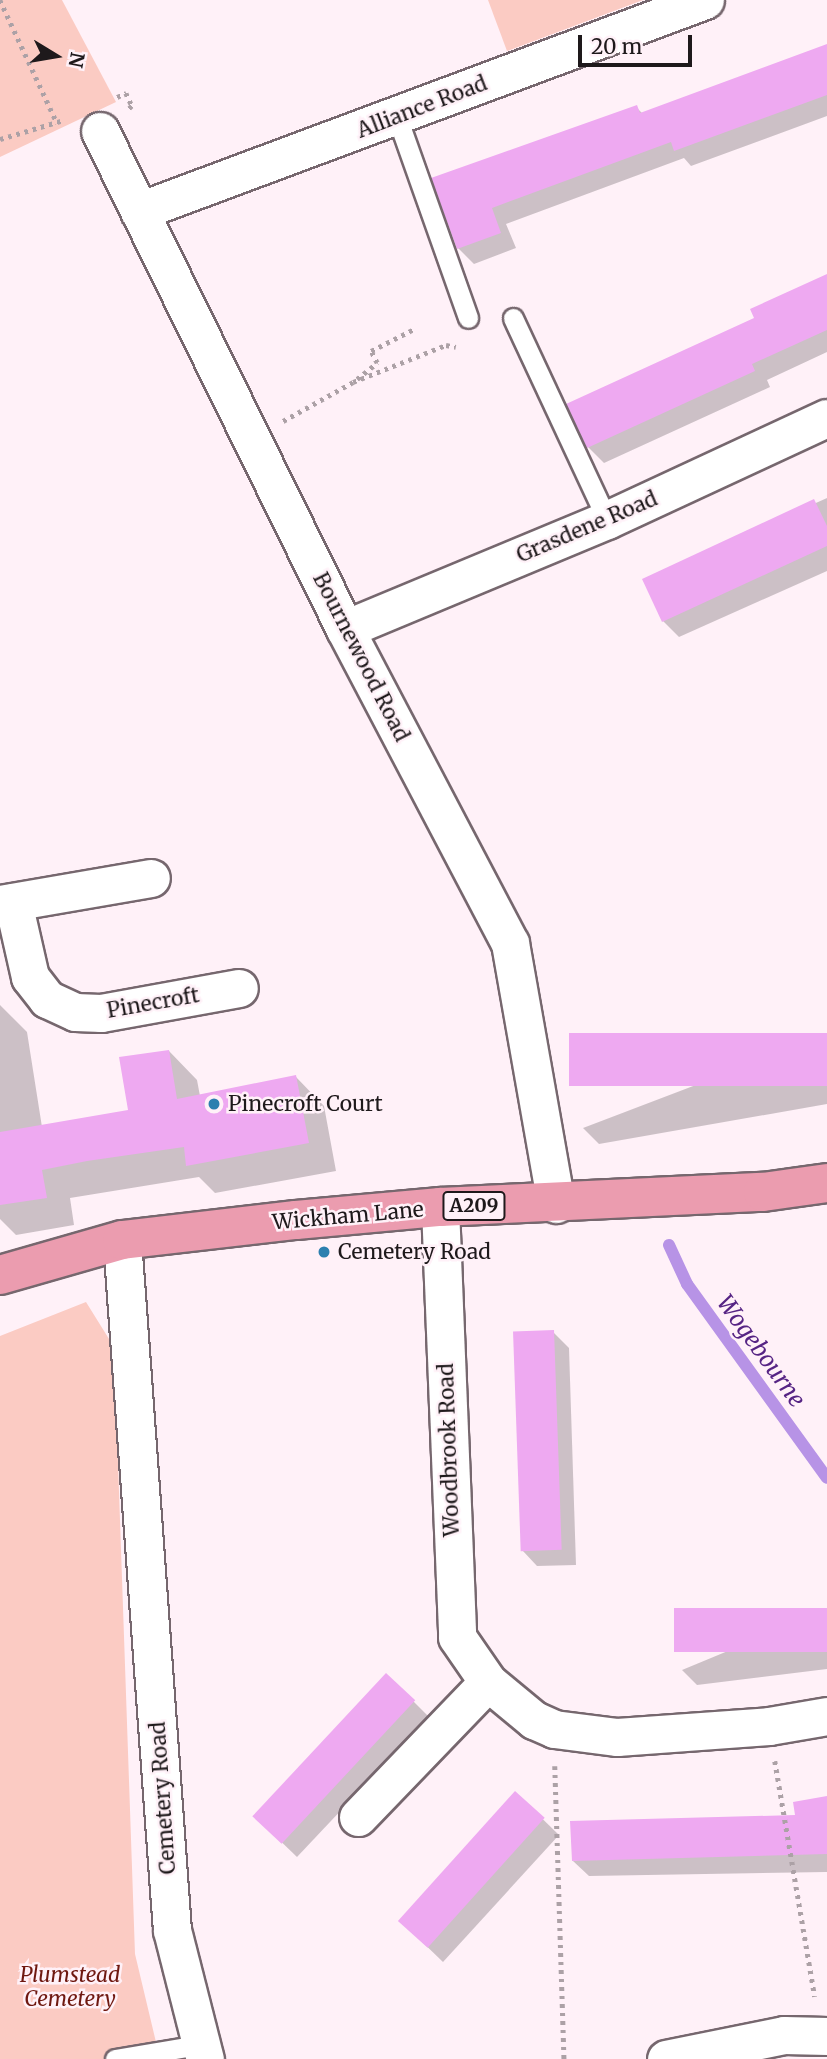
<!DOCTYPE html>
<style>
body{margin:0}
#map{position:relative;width:827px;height:2059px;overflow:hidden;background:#fff1f8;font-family:Merriweather,serif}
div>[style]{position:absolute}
.green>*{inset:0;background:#fbcbc3}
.shadow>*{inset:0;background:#0003}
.stream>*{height:12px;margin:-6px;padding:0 6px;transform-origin:6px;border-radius:6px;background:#b793e6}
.building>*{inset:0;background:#eea9f1;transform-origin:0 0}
.path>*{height:4.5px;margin-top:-2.25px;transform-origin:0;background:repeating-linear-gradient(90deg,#aca1a6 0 3.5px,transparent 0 8.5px)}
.roads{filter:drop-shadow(2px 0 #76676e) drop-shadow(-2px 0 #76676e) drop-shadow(0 2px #76676e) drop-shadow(0 -2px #76676e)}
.service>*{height:19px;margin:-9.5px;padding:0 9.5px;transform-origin:9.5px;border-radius:9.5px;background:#fff}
.minor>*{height:37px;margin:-18.5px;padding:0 18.5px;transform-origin:18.5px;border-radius:18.5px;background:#fff}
.primary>*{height:38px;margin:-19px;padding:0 19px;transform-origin:19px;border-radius:19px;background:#eb9caf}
.dots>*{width:19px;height:19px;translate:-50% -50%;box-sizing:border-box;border:4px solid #fff1f8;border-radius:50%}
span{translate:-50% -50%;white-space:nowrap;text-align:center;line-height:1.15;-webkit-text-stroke:5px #fff1f8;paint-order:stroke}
.shield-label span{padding:2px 5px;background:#fff1f8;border:2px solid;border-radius:5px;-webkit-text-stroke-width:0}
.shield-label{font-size:19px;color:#1e191b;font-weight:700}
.street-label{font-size:21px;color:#1e191b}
.poi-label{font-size:21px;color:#1e191b}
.left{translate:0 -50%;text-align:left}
.park-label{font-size:21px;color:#6f1810;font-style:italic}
.water-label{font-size:23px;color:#562484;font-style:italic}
.north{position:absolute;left:21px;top:21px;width:70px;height:70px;-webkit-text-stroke:5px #fff1f8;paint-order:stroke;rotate:101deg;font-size:19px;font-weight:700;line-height:28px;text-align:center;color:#1e191b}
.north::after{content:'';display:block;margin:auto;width:24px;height:32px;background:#1e191b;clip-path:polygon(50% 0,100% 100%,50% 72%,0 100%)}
.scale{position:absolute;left:578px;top:35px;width:114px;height:32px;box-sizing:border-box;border:4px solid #1e191b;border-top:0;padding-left:9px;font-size:21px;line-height:24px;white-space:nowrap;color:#1e191b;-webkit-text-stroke:5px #fff1f8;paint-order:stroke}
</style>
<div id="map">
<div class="green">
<i style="clip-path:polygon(0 0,62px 0,116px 102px,0 157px)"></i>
<i style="clip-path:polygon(488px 0,643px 0,507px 51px)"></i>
<i style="clip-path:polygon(86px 1302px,114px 1347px,135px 1954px,160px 2059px,0 2059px,0 1336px)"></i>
</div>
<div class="shadow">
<i style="clip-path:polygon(827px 46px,827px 116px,691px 166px,684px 158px,506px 224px,516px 248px,474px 264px,458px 248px,434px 179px,636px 107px,643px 114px)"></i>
<i style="clip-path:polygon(827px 276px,827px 352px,767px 380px,770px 387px,604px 463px,588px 447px,756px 319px)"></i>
<i style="clip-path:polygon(827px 498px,827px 571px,679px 637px,663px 621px,644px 580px)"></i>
<i style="clip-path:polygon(0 1005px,27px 1032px,42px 1127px,130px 1111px,169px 1051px,197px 1080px,200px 1096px,296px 1077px,324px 1106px,336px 1171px,215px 1193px,199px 1177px,70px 1198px,74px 1225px,16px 1235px,0 1219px)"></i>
<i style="clip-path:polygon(827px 1035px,827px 1104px,599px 1144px,583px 1128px)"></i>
<i style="clip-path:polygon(553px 1332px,569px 1348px,576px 1565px,537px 1566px,522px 1550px)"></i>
<i style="clip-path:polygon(827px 1610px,827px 1669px,697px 1685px,682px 1670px)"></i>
<i style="clip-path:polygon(413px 1701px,429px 1717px,297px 1857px,270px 1831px)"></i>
<i style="clip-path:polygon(516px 1793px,559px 1835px,443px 1962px,415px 1935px)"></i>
<i style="clip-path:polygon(827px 1798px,827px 1872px,589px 1876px,573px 1861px,798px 1816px)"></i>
</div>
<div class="stream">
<i style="left:669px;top:1245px;width:43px;rotate:65.2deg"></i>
<i style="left:687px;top:1284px;width:239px;rotate:54.2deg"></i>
</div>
<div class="building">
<i style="clip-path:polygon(827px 44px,827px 95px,674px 151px,671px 142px,492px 208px,501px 233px,457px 249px,431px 178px,637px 105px,640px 113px)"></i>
<i style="clip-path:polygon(827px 274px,827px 330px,752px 364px,755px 371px,587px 448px,566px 404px,754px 318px,750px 309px)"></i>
<i style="clip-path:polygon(814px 499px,827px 526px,827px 546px,662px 622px,642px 579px)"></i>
<i style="left:827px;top:1033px;width:53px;height:258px;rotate:90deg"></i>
<i style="clip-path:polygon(169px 1050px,177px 1099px,296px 1075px,309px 1143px,186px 1166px,184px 1147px,87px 1161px,42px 1170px,47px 1198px,0 1205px,0 1132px,128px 1110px,119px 1057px)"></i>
<i style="left:554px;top:1330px;width:220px;height:41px;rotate:88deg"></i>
<i style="left:827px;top:1608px;width:44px;height:153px;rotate:90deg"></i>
<i style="left:386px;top:1673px;width:40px;height:196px;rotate:43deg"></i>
<i style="left:515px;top:1791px;width:40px;height:175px;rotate:42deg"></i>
<i style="clip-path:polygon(827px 1796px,827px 1854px,572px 1861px,570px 1821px,795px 1815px,793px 1802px)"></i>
</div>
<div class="path">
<i style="left:0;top:0;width:136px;rotate:65.1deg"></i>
<i style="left:117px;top:97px;width:10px;rotate:-24deg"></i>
<i style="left:126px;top:93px;width:14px;rotate:65deg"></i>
<i style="left:132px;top:106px;width:6px;rotate:135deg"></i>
<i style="left:0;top:139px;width:67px;rotate:-16.5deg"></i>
<i style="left:357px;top:379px;width:26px;rotate:-39deg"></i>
<i style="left:377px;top:363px;width:13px;rotate:-117deg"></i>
<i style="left:371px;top:351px;width:48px;rotate:-27.1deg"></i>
<i style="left:283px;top:421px;width:80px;rotate:-29.1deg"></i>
<i style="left:353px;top:382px;width:100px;rotate:-21.7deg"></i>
<i style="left:446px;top:345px;width:10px;rotate:11deg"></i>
<i style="left:775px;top:1761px;width:239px;rotate:80.4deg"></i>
<i style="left:555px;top:1766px;width:293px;rotate:88.2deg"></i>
</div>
<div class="roads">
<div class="service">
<i style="left:397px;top:117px;width:213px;rotate:70.5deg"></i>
<i style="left:513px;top:318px;width:223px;rotate:65deg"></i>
<i style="left:115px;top:2059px;width:85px;rotate:-9.5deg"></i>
</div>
<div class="minor">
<i style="left:100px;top:131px;width:555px;rotate:63.8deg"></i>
<i style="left:345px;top:629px;width:355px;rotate:62.3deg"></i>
<i style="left:510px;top:943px;width:265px;rotate:80deg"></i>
<i style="left:139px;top:211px;width:604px;rotate:-20.45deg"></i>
<i style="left:345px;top:629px;width:284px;rotate:-22.6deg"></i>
<i style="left:607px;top:520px;width:242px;rotate:-24.9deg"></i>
<i style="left:13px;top:902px;width:77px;rotate:77.2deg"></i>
<i style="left:30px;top:977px;width:28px;rotate:52deg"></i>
<i style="left:47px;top:999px;width:31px;rotate:25deg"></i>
<i style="left:75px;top:1012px;width:26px;rotate:2deg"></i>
<i style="left:101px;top:1013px;width:140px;rotate:-10.3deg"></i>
<i style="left:0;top:904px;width:153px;rotate:-9.8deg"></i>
<i style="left:440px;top:1207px;width:430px;rotate:87.7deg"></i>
<i style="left:457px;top:1637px;width:55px;rotate:55.4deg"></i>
<i style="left:488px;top:1682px;width:60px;rotate:39.6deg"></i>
<i style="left:534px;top:1720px;width:22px;rotate:24deg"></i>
<i style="left:554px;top:1729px;width:64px;rotate:7.2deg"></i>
<i style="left:617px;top:1737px;width:152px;rotate:-4.1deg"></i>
<i style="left:769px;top:1726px;width:59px;rotate:-9.8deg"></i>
<i style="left:122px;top:1240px;width:692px;rotate:85.86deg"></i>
<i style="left:172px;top:1930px;width:133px;rotate:75.7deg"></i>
<i style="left:358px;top:1817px;width:187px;rotate:-46.1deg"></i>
<i style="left:666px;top:2059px;width:120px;rotate:-11.5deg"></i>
<i style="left:784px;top:2035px;width:43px;rotate:1.3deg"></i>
</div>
<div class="primary">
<i style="left:0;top:1275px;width:127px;rotate:-16deg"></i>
<i style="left:122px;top:1240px;width:175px;rotate:-6.6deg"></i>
<i style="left:296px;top:1220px;width:145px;rotate:-5.2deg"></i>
<i style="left:440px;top:1207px;width:323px;rotate:-2.7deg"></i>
<i style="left:763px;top:1192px;width:65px;rotate:-8deg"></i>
</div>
</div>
<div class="dots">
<i style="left:214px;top:1104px;background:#2c7faf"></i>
<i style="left:324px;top:1252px;background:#2c7faf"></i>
</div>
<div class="shield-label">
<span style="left:474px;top:1206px">A209</span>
</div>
<div class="street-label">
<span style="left:422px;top:107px;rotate:-21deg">Alliance Road</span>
<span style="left:587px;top:527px;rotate:-23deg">Grasdene Road</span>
<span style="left:361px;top:657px;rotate:63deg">Bournewood Road</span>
<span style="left:153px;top:1003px;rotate:-10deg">Pinecroft</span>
<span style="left:348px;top:1216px;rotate:-5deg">Wickham Lane</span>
<span style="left:449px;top:1450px;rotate:-92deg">Woodbrook Road</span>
<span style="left:163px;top:1798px;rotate:-94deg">Cemetery Road</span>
</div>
<div class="poi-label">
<span class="left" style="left:228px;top:1104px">Pinecroft Court</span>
<span class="left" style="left:338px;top:1252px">Cemetery Road</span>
</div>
<div class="park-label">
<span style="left:70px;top:1987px">Plumstead<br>Cemetery</span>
</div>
<div class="water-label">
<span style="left:761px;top:1351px;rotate:54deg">Wogebourne</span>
</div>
<div class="north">N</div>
<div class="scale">20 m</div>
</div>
